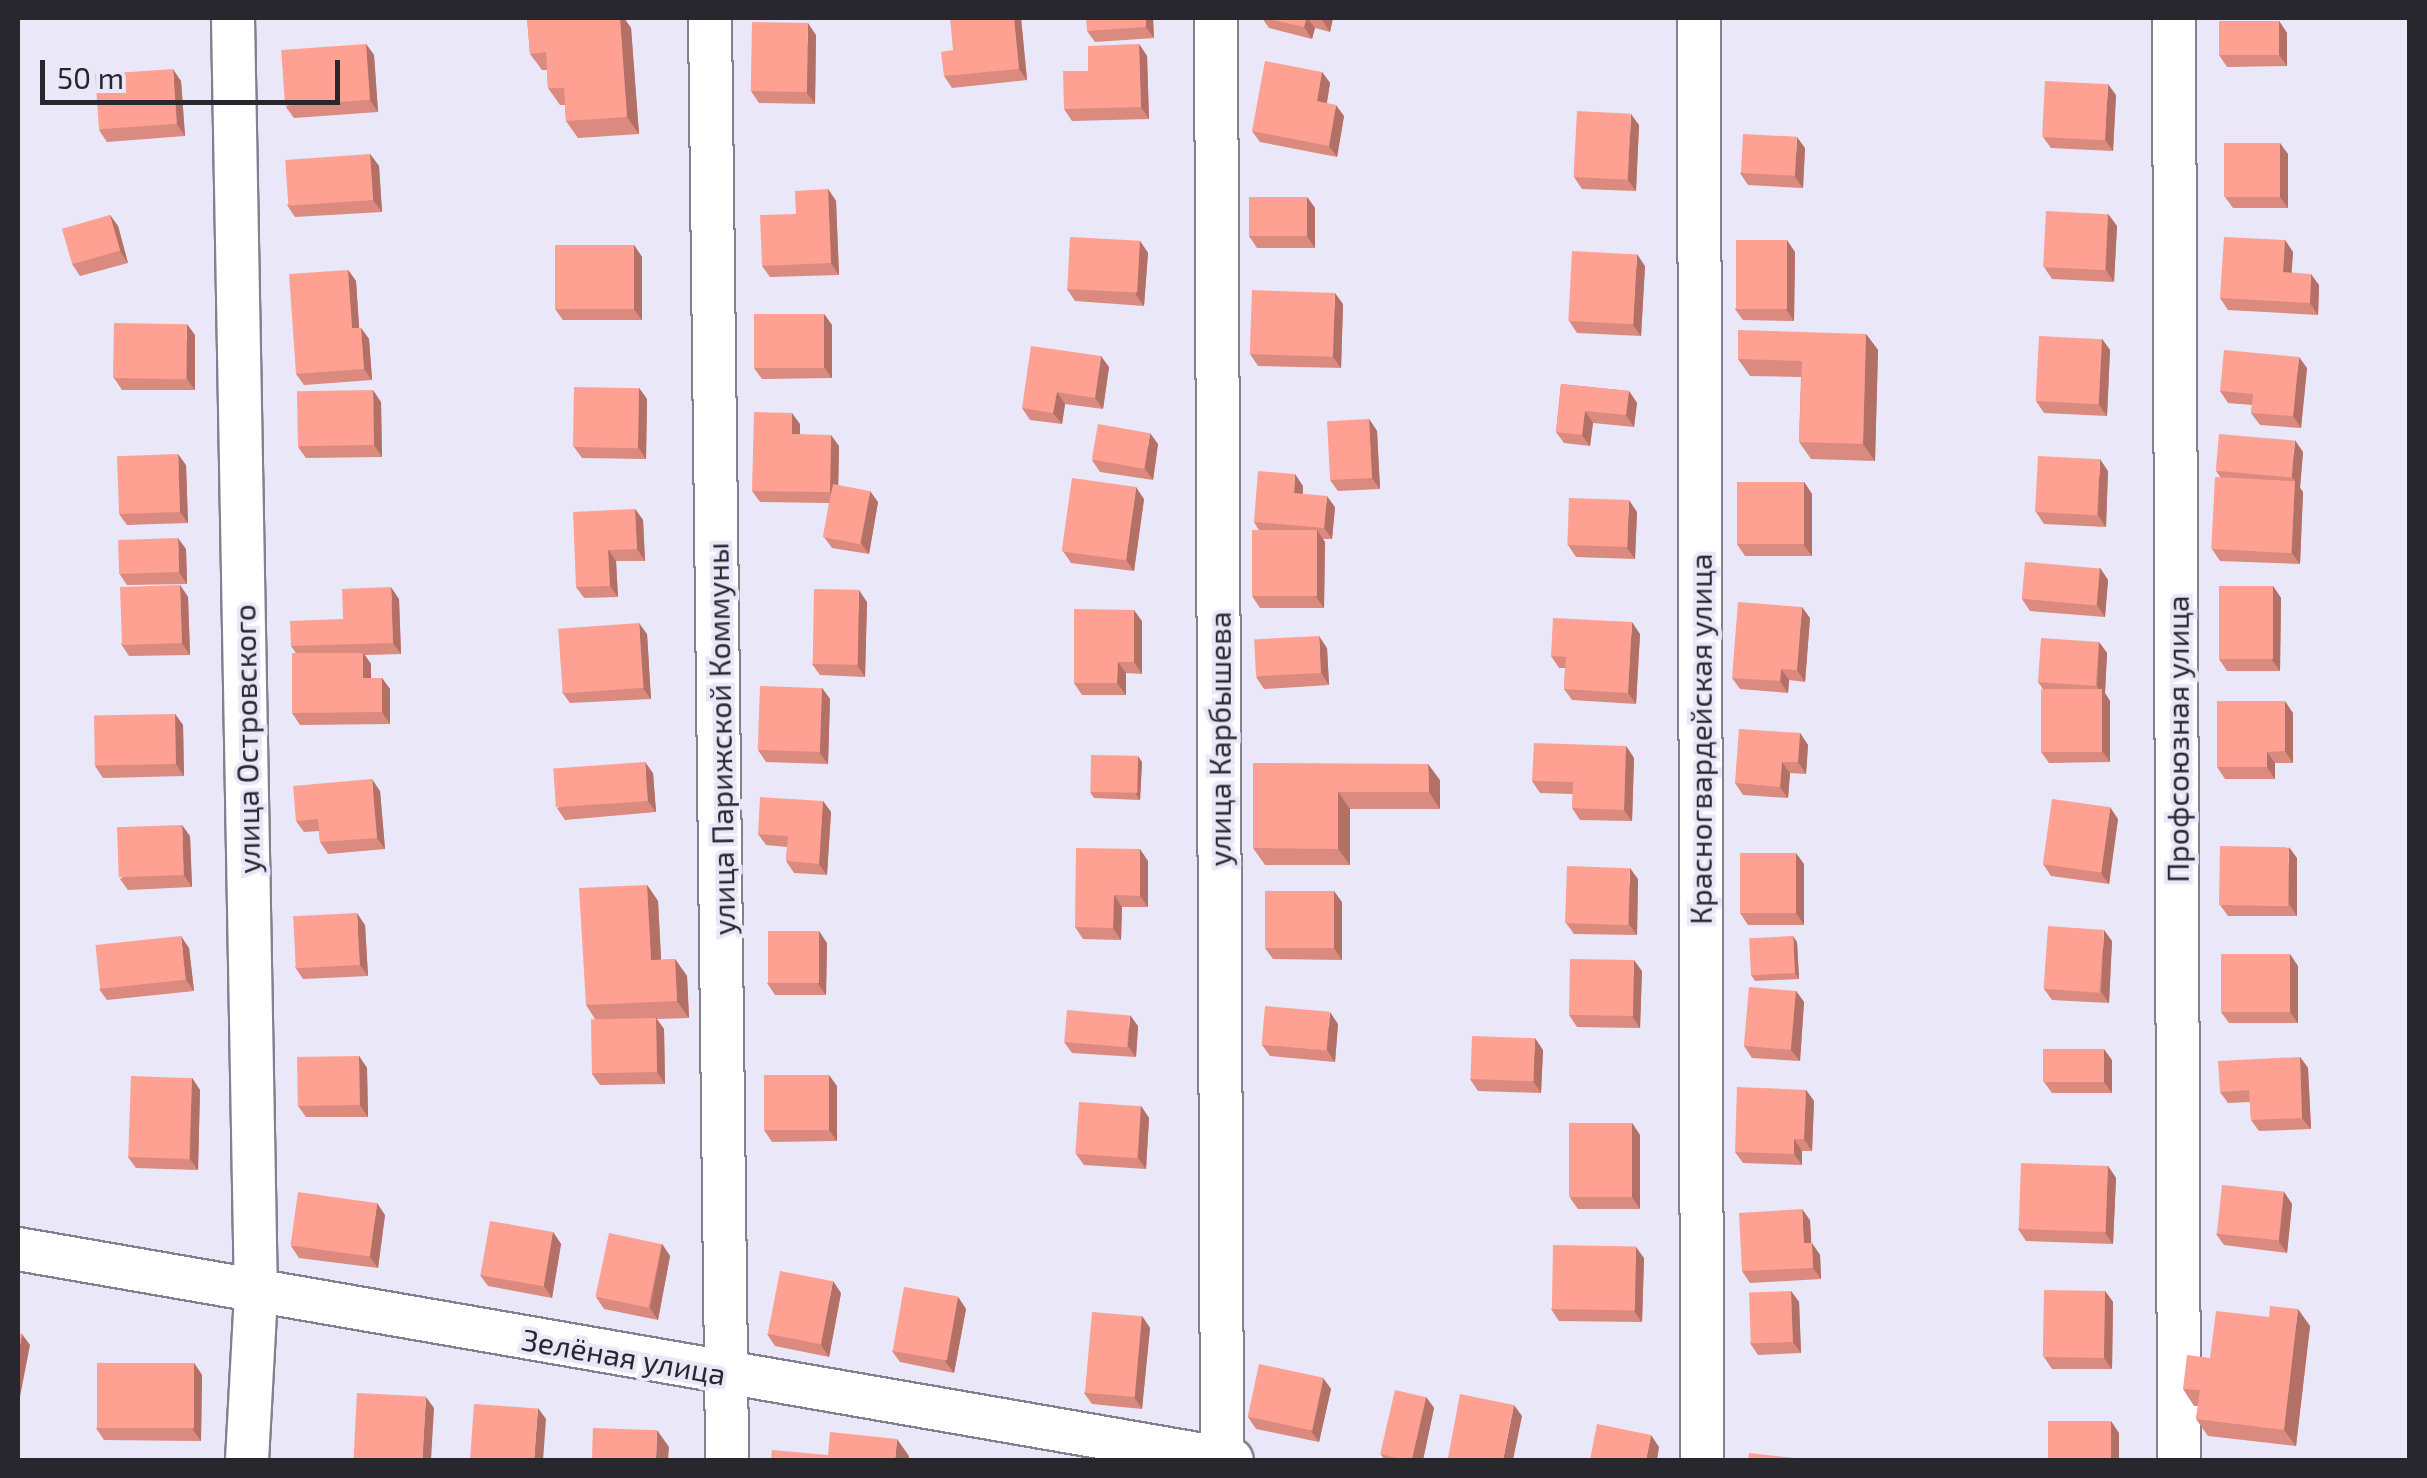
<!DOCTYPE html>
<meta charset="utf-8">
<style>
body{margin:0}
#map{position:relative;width:2427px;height:1478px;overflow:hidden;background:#eae7f9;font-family:"Exo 2",sans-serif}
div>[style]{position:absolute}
.roads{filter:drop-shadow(2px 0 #838090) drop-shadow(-2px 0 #838090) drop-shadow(0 2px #838090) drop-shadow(0 -2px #838090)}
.street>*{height:42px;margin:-21px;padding:0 21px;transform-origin:21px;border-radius:21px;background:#fff}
.wall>*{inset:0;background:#da8a7e}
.shaded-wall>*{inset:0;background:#b27066}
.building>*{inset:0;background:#fea092;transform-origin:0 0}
span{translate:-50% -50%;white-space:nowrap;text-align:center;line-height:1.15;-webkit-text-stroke:8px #eae7f9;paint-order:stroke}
.street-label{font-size:30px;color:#28272e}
.frame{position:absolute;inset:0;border:20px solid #28272e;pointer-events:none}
.scale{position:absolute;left:40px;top:60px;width:300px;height:45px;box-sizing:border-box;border:5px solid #28272e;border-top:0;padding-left:12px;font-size:30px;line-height:35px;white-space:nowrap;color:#28272e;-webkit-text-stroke:8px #eae7f9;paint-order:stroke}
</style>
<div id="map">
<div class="roads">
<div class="street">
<i style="left:233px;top:18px;width:1276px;rotate:88.97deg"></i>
<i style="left:256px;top:1294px;width:166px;rotate:93.1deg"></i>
<i style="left:710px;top:18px;width:1442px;rotate:89.32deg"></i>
<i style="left:1216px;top:18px;width:1442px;rotate:89.76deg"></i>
<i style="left:1699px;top:18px;width:1442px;rotate:89.88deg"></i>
<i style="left:2174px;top:18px;width:1442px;rotate:89.8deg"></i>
<i style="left:18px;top:1249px;width:1232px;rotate:9.86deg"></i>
</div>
</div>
<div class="wall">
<i style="clip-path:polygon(527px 18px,624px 18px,631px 28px,639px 134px,578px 138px,566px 121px,565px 105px,560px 105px,548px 88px,547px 70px,542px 70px,530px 54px)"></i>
<i style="clip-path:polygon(1021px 18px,1027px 80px,952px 88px,944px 76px,953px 50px)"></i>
<i style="clip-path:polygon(1153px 18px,1154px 38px,1095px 42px,1087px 31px)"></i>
<i style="clip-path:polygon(1262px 18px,1333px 18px,1330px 32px,1315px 28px,1312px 39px,1269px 28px)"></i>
<i style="clip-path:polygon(2279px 21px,2287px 33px,2287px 66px,2227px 67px,2219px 55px)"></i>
<i style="clip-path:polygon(816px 35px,815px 104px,759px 103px,751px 91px)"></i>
<i style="clip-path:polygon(366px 44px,374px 55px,378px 112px,294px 118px,286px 107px)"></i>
<i style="clip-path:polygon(1139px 44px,1147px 56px,1149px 119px,1072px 121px,1064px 109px,1088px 71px)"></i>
<i style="clip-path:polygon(1322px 72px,1330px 83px,1327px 103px,1344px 116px,1337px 157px,1260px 142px,1252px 131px)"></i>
<i style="clip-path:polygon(181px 81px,185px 136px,107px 142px,99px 130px)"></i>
<i style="clip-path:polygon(2116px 95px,2113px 151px,2051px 148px,2043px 137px)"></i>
<i style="clip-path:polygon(1639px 125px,1636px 191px,1582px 189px,1574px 177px)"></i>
<i style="clip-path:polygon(1805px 148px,1803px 188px,1748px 185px,1740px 173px)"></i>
<i style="clip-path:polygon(370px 154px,379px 166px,382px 212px,295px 217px,287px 205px)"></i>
<i style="clip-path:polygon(2288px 154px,2288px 208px,2233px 208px,2225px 197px)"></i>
<i style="clip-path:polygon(828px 189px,836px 201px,839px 275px,770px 277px,762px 266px,796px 214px)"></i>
<i style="clip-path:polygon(1307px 197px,1315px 208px,1315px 248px,1257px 248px,1249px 236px)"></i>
<i style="clip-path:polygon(2108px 214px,2117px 226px,2114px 282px,2052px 279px,2044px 267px)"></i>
<i style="clip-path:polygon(110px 215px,118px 226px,128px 263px,80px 276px,72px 264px)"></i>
<i style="clip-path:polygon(2285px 240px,2293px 252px,2291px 272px,2319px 285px,2318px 315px,2228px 310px,2220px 298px)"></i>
<i style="clip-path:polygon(1140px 241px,1148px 253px,1144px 306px,1075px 301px,1067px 289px)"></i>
<i style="clip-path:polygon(634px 245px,642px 257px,642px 320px,563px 320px,555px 309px)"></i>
<i style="clip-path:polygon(1795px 252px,1794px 321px,1743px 320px,1735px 309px)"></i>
<i style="clip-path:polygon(1645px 266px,1641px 336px,1577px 333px,1569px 321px)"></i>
<i style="clip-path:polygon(348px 270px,356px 281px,359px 328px,361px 328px,369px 339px,372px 380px,304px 385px,296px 374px)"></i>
<i style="clip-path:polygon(1343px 304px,1341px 368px,1258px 366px,1250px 354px)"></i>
<i style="clip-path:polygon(824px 314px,832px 325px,832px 378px,762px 379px,754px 368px)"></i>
<i style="clip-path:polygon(1866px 334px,1878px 350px,1875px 461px,1811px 459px,1799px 442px,1801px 377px,1750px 376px,1738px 359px)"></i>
<i style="clip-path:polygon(195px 335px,195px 390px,122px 390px,114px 378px)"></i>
<i style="clip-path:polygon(2102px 339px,2110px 350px,2107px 416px,2044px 413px,2036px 401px)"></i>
<i style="clip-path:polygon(1109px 367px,1103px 409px,1065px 404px,1062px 424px,1030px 420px,1022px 408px)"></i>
<i style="clip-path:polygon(2307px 368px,2301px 428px,2260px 425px,2251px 413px,2252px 405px,2228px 403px,2220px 391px)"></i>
<i style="clip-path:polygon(1561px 384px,1629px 391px,1637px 403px,1634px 427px,1593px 423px,1590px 446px,1564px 443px,1556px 432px)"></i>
<i style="clip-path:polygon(639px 388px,647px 399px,646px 459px,582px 458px,574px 447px)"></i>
<i style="clip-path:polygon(381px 402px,382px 457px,306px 458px,298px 447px)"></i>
<i style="clip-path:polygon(1369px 419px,1377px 431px,1380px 489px,1338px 491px,1330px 480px)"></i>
<i style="clip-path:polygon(800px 424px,800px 434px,839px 446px,838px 485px,878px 502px,869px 554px,832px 548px,824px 537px,829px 503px,760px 502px,752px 491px)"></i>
<i style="clip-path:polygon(1158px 444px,1153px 480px,1100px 472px,1092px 460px)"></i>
<i style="clip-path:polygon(2303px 452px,2300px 488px,2303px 492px,2300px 564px,2220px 561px,2212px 549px,2221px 478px,2216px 471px)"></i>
<i style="clip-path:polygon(186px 465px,188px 523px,127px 525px,119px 514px)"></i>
<i style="clip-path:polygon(2108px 471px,2106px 527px,2044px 524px,2036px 512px)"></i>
<i style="clip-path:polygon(1804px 482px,1812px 494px,1812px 556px,1745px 556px,1737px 544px)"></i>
<i style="clip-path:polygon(1303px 486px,1303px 494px,1335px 507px,1332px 539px,1323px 539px,1325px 542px,1324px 608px,1260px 608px,1252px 596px,1259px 530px,1254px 522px)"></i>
<i style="clip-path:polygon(1144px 499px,1134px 571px,1071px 563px,1063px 551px)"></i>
<i style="clip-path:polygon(635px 509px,643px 520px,645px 561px,616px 561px,618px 597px,584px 598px,576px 587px)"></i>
<i style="clip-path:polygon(1637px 512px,1635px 559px,1576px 557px,1568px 545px)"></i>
<i style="clip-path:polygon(186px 549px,187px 584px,127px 585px,119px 573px)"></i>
<i style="clip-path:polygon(2100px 568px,2108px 580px,2105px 617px,2030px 611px,2022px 599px)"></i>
<i style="clip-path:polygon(180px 585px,188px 597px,190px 655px,129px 656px,121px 644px)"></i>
<i style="clip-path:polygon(2273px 586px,2281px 598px,2280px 671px,2227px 671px,2219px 659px)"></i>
<i style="clip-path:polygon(399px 599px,401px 654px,365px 655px,371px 664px,371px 678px,382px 678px,390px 689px,390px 724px,300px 725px,292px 713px,296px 653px,291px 646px,343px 619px)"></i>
<i style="clip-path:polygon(867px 602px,865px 677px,820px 675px,812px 664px)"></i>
<i style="clip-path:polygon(1810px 618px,1805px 682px,1789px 680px,1788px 693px,1740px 689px,1732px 678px)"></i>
<i style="clip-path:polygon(1142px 621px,1142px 674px,1126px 673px,1126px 695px,1082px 695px,1074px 683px)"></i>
<i style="clip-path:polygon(647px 634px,651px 699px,570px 703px,562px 692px)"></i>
<i style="clip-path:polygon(1640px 634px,1636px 704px,1572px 700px,1564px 689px,1565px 668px,1559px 668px,1551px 656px)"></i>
<i style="clip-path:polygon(2099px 642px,2107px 653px,2105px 693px,2110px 701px,2110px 762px,2049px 763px,2041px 752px,2043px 689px,2038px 682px)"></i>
<i style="clip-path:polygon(1327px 648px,1329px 685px,1264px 689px,1256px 677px)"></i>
<i style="clip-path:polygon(822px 688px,830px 699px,828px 764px,766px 762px,758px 750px)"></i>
<i style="clip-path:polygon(2293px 713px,2293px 763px,2275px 763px,2275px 779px,2225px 779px,2217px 767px)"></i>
<i style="clip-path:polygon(175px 714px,183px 725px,184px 776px,103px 778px,95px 766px)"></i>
<i style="clip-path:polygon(1800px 733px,1808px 745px,1806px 774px,1790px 773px,1788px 798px,1743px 795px,1735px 783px)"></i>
<i style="clip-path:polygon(1626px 746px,1634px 758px,1632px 821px,1580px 820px,1572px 808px,1573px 794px,1540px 793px,1532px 781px)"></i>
<i style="clip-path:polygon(1142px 762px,1140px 800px,1094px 798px,1090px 792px)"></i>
<i style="clip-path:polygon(1253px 763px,1440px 780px,1440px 809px,1350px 809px,1350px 865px,1265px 865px,1253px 848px)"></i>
<i style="clip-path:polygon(653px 773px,656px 812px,565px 820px,557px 808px)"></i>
<i style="clip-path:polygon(380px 791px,385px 849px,328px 854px,320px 842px,319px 831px,304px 832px,296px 821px)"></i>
<i style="clip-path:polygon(823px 801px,831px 812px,827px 875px,794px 873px,786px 861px,787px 847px,766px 845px,758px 834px)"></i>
<i style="clip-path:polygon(2118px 819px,2109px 884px,2051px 876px,2043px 864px)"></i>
<i style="clip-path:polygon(190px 836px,192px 887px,128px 890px,120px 879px)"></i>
<i style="clip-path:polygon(2297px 858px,2297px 916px,2228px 916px,2220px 905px)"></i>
<i style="clip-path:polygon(1148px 861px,1148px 907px,1122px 907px,1121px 940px,1083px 939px,1075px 927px)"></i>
<i style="clip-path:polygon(1804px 864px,1804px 925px,1748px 925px,1740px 913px)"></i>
<i style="clip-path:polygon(1638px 879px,1637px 935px,1574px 934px,1566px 923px)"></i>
<i style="clip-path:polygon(647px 885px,658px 901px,661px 960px,675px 959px,687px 976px,689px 1018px,657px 1019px,664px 1029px,665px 1084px,600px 1085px,592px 1074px,595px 1019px,586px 1005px)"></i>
<i style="clip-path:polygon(1342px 902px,1342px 960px,1273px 959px,1265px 948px)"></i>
<i style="clip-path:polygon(365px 925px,368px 976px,303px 979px,295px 967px)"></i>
<i style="clip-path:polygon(2112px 941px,2109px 1003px,2052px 1000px,2044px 989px)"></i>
<i style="clip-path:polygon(1797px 942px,1799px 979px,1755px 981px,1751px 975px)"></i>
<i style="clip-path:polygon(827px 943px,826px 995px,775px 995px,767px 983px)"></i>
<i style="clip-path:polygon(189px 948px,194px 991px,107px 1000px,99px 989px)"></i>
<i style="clip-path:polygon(2298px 966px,2298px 1023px,2229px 1023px,2221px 1012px)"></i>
<i style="clip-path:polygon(1642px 971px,1640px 1028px,1577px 1027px,1569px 1015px)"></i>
<i style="clip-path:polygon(1796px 991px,1804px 1002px,1800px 1061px,1752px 1058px,1744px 1046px)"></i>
<i style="clip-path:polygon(1338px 1024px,1335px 1062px,1270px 1056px,1262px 1045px)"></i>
<i style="clip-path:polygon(1138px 1026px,1136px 1057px,1072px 1053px,1064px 1042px)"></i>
<i style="clip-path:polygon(1543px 1050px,1541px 1093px,1478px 1091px,1470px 1079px)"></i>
<i style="clip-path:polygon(359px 1056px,367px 1068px,368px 1117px,306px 1117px,298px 1106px)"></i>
<i style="clip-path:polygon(2300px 1057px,2308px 1068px,2311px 1129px,2259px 1131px,2251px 1120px,2250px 1102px,2228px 1103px,2220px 1092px)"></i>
<i style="clip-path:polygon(2112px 1060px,2112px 1093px,2052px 1093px,2044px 1082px)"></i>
<i style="clip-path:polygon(192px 1078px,200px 1090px,198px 1170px,136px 1168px,128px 1157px)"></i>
<i style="clip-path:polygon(837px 1086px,837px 1141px,772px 1142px,764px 1130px)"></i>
<i style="clip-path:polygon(1806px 1090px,1814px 1101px,1812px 1151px,1802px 1151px,1802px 1165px,1743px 1163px,1735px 1152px)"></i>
<i style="clip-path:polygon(1141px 1106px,1149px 1118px,1146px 1169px,1084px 1165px,1076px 1154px)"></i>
<i style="clip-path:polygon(1632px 1123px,1640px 1135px,1640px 1209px,1578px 1209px,1570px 1198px)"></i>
<i style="clip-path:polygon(2108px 1166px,2116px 1178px,2113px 1244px,2026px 1241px,2018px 1229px)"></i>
<i style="clip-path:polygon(2284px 1192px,2292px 1204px,2287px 1253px,2224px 1245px,2216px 1234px)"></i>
<i style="clip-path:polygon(385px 1215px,378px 1268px,299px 1258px,291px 1246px)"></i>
<i style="clip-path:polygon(1810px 1220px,1811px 1243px,1820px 1255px,1821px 1279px,1750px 1283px,1742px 1271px)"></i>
<i style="clip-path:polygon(553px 1232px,561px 1244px,552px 1298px,488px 1286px,480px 1275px)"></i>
<i style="clip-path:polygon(662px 1244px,670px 1256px,658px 1320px,604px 1309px,596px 1297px)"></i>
<i style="clip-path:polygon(1644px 1258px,1642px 1322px,1559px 1321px,1551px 1309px)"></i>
<i style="clip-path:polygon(1791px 1291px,1799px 1302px,1801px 1353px,1758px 1355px,1750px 1343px)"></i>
<i style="clip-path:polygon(2105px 1291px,2113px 1302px,2112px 1369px,2052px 1369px,2044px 1357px)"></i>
<i style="clip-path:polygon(841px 1293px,829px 1357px,775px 1346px,767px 1334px)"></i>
<i style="clip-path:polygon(958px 1297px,966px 1309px,954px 1373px,900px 1362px,892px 1351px)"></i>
<i style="clip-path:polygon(1142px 1316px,1150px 1328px,1142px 1409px,1092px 1404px,1084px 1393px)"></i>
<i style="clip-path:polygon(2269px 1317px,2310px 1326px,2296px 1446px,2208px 1436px,2196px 1419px,2198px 1406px,2194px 1406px,2183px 1389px,2210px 1358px)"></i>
<i style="clip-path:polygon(194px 1363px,202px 1375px,201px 1441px,104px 1440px,96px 1428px)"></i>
<i style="clip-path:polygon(1323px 1378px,1331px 1389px,1319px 1442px,1256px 1429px,1248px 1417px)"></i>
<i style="clip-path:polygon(1426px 1397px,1434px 1408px,1423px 1460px,1385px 1460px,1381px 1455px)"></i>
</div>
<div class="shaded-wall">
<i style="clip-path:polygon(620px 18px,624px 18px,631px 28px,639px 134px,627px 117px)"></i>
<i style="clip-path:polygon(1014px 18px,1021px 18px,1027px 80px,1019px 69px)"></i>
<i style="clip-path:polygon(1146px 18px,1153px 18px,1154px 38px,1146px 27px)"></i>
<i style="clip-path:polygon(1307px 18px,1315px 28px,1312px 39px,1304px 27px)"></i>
<i style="clip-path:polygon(1322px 18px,1333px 18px,1330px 32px,1322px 20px)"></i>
<i style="clip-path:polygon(2279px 21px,2287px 33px,2287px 66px,2279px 55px)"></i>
<i style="clip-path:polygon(808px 23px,816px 35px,815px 104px,807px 93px)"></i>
<i style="clip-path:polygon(366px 44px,374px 55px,378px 112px,370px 100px)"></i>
<i style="clip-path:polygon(1139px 44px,1147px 56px,1149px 119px,1141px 107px)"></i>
<i style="clip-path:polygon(173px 69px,181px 81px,185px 136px,177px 124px)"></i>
<i style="clip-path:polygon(1322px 72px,1330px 83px,1325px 113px,1317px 101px)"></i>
<i style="clip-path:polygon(2108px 84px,2116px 95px,2113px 151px,2105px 140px)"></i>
<i style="clip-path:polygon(1336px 105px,1344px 116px,1337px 157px,1329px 146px)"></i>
<i style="clip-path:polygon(1631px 114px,1639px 125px,1636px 191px,1628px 180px)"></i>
<i style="clip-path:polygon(1797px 137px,1805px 148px,1803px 188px,1795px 177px)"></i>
<i style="clip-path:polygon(2280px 143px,2288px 154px,2288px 208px,2280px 197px)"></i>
<i style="clip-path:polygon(370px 154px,379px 166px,382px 212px,373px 200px)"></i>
<i style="clip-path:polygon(828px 189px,836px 201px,839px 275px,831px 263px)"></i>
<i style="clip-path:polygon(1307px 197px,1315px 208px,1315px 248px,1307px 236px)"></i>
<i style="clip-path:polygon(2108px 214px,2117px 226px,2114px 282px,2106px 270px)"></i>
<i style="clip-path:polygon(110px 215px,118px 226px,128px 263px,120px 251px)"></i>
<i style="clip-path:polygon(1787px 240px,1795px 252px,1794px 321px,1786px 309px)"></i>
<i style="clip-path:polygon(2285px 240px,2293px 252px,2291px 283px,2283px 272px)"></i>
<i style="clip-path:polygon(1140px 241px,1148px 253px,1144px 306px,1136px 295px)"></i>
<i style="clip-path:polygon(634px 245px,642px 257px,642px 320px,634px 309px)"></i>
<i style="clip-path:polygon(1637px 254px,1645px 266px,1641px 336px,1633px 325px)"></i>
<i style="clip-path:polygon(348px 270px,356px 281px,360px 340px,352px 328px)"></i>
<i style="clip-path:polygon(2311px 274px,2319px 285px,2318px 315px,2310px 303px)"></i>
<i style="clip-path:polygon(1335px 293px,1343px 304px,1341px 368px,1333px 357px)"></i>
<i style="clip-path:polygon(824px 314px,832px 325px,832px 378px,824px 367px)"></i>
<i style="clip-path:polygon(187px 324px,195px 335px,195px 390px,187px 379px)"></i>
<i style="clip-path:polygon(361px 328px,369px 339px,372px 380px,364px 369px)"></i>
<i style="clip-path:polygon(1866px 334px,1878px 350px,1875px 461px,1863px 444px)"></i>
<i style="clip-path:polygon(2102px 339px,2110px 350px,2107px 416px,2099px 405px)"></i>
<i style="clip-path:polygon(1101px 356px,1109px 367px,1103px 409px,1095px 398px)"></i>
<i style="clip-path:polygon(2299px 357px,2307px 368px,2301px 428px,2293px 416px)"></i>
<i style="clip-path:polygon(639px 388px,647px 399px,646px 459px,638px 447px)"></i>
<i style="clip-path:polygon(373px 390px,381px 402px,382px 457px,374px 445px)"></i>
<i style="clip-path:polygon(1629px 391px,1637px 403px,1634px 427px,1626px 415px)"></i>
<i style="clip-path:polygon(1057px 392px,1065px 404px,1062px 424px,1053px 413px)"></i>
<i style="clip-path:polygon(1585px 411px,1593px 423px,1590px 446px,1582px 435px)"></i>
<i style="clip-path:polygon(792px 413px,800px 424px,800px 445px,792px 434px)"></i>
<i style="clip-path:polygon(1369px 419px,1377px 431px,1380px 489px,1372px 478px)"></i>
<i style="clip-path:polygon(1150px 433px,1158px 444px,1153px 480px,1145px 469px)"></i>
<i style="clip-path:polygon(831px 435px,839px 446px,838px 504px,830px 492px)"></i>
<i style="clip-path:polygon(2295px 440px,2303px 452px,2300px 488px,2303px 492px,2300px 564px,2292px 553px,2295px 481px,2292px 477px)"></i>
<i style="clip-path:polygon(178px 454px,186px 465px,188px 523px,180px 512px)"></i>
<i style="clip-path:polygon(2100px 459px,2108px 471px,2106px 527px,2098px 515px)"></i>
<i style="clip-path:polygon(1295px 474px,1303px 486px,1302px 504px,1294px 493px)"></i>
<i style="clip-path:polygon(1804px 482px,1812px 494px,1812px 556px,1804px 545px)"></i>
<i style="clip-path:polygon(1136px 487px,1144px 499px,1134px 571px,1126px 560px)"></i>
<i style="clip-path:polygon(870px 491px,878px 502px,869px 554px,861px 543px)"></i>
<i style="clip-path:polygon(1327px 496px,1335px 507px,1332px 539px,1324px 528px)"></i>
<i style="clip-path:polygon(1629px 500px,1637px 512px,1635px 559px,1627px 548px)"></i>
<i style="clip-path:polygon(635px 509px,643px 520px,645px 561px,637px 549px)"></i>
<i style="clip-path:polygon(1317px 530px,1325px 542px,1324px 608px,1316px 597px)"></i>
<i style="clip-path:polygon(178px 538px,186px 549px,187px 584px,179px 572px)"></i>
<i style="clip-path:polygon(608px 550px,616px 561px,618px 597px,610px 586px)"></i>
<i style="clip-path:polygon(2100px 568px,2108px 580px,2105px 617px,2097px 605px)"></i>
<i style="clip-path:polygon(180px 585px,188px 597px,190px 655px,182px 643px)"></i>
<i style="clip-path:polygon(2273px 586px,2281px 598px,2280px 671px,2272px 660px)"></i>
<i style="clip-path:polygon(391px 587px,399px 599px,401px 654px,393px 643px)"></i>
<i style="clip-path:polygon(859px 590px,867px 602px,865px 677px,857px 665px)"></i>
<i style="clip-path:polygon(1802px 607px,1810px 618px,1805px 682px,1797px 670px)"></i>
<i style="clip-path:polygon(1134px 610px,1142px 621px,1142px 674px,1134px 662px)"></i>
<i style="clip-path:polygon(1632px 622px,1640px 634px,1636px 704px,1628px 693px)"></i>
<i style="clip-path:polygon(639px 623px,647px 634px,651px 699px,643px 688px)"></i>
<i style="clip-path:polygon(1319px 636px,1327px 648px,1329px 685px,1321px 673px)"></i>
<i style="clip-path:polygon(2099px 642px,2107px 653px,2105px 693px,2110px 701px,2110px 762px,2102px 751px,2102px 694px,2097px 686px)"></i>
<i style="clip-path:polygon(363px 653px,371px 664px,371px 689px,363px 678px)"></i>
<i style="clip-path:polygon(1118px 662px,1126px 673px,1126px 695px,1117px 683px)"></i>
<i style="clip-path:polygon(1781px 669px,1789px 680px,1788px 693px,1780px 681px)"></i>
<i style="clip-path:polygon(382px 678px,390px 689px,390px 724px,382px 712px)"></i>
<i style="clip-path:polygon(822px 688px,830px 699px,828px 764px,820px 753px)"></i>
<i style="clip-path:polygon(2285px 701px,2293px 713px,2293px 763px,2285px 751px)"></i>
<i style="clip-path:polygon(175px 714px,183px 725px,184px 776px,176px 764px)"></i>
<i style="clip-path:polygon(1800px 733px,1808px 745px,1806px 774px,1798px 762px)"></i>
<i style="clip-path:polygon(1626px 746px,1634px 758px,1632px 821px,1624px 810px)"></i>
<i style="clip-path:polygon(2267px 752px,2275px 763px,2275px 779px,2267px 767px)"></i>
<i style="clip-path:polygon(1138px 756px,1142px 762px,1140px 800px,1136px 794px)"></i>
<i style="clip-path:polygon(645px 762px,653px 773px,656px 812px,648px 801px)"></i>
<i style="clip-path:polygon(1782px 762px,1790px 773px,1788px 798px,1780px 787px)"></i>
<i style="clip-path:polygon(1428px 764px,1440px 780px,1440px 809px,1429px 792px)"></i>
<i style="clip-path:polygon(372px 779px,380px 791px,385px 849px,377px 838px)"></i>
<i style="clip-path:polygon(1338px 792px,1350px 809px,1350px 865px,1338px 849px)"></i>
<i style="clip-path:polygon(823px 801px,831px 812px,827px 875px,819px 864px)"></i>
<i style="clip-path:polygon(2110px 807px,2118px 819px,2109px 884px,2101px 873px)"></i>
<i style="clip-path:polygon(182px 825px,190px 836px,192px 887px,184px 875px)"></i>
<i style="clip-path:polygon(2289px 847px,2297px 858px,2297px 916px,2289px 904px)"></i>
<i style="clip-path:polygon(1140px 849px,1148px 861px,1148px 907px,1140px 896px)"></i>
<i style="clip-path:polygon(1796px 853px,1804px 864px,1804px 925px,1796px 913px)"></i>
<i style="clip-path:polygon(1630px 868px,1638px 879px,1637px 935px,1629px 924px)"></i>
<i style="clip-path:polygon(647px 885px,658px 901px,662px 977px,651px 960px)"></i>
<i style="clip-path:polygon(1334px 891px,1342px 902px,1342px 960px,1334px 948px)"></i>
<i style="clip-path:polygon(1114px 895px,1122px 907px,1121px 940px,1113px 928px)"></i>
<i style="clip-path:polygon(357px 913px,365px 925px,368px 976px,360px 965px)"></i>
<i style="clip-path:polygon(2104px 930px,2112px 941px,2109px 1003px,2101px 992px)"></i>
<i style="clip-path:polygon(819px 931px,827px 943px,826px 995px,818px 984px)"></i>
<i style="clip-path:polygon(181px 936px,189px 948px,194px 991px,186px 980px)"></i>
<i style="clip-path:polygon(1793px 936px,1797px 942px,1799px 979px,1795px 973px)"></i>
<i style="clip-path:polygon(2290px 954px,2298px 966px,2298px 1023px,2290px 1012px)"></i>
<i style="clip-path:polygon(675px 959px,687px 976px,689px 1018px,677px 1001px)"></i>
<i style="clip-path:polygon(1634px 960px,1642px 971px,1640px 1028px,1632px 1016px)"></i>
<i style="clip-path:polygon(1796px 991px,1804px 1002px,1800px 1061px,1791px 1050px)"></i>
<i style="clip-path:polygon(1330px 1012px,1338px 1024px,1335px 1062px,1327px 1050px)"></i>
<i style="clip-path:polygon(1130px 1015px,1138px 1026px,1136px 1057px,1128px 1046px)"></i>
<i style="clip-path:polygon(656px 1018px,664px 1029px,665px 1084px,657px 1072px)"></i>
<i style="clip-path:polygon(1535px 1038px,1543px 1050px,1541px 1093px,1533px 1081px)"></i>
<i style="clip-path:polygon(2104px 1049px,2112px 1060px,2112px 1093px,2104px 1082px)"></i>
<i style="clip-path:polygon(359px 1056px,367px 1068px,368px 1117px,360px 1105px)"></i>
<i style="clip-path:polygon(2300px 1057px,2308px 1068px,2311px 1129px,2302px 1118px)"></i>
<i style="clip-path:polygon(829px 1075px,837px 1086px,837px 1141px,829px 1130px)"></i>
<i style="clip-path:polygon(192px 1078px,200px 1090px,198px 1170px,190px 1159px)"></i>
<i style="clip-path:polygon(1806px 1090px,1814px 1101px,1812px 1151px,1804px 1139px)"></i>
<i style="clip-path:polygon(1141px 1106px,1149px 1118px,1146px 1169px,1138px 1158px)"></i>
<i style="clip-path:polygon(1632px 1123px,1640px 1135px,1640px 1209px,1632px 1197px)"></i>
<i style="clip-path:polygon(1794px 1139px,1802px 1151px,1802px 1165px,1794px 1154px)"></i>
<i style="clip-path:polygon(2108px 1166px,2116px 1178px,2113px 1244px,2105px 1233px)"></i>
<i style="clip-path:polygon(2284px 1192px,2292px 1204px,2287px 1253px,2279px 1242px)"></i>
<i style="clip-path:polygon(377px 1203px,385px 1215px,378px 1268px,370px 1257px)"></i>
<i style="clip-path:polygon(1802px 1209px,1810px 1220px,1812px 1255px,1804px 1243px)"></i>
<i style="clip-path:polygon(553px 1232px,561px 1244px,552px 1298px,544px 1286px)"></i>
<i style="clip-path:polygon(1812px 1243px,1820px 1255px,1821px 1279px,1813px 1268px)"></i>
<i style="clip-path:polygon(662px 1244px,670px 1256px,658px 1320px,650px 1308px)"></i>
<i style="clip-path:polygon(1636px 1247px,1644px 1258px,1642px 1322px,1634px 1311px)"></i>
<i style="clip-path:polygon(833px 1281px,841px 1293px,829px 1357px,821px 1345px)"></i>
<i style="clip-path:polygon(1791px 1291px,1799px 1302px,1801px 1353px,1793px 1342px)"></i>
<i style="clip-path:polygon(2105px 1291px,2113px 1302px,2112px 1369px,2104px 1358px)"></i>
<i style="clip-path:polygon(958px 1297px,966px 1309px,954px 1373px,945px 1361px)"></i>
<i style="clip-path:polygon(2298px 1309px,2310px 1326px,2296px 1446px,2284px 1430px)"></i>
<i style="clip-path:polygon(1142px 1316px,1150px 1328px,1142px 1409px,1134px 1397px)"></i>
<i style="clip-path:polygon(22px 1334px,30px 1345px,18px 1407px,18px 1355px)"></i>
<i style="clip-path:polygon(194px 1363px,202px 1375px,201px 1441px,193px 1430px)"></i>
<i style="clip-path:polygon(1323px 1378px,1331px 1389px,1319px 1442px,1311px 1431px)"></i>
<i style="clip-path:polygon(426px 1397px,434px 1408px,431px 1460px,422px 1460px)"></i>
<i style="clip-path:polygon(1426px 1397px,1434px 1408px,1423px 1460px,1412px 1460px)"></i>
<i style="clip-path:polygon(1514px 1405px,1522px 1416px,1513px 1460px,1503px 1460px)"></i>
<i style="clip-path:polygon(538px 1408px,546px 1419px,543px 1460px,534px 1460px)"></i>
<i style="clip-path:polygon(2111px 1421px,2119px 1433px,2119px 1460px,2110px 1460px)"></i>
<i style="clip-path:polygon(657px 1430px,669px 1447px,668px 1460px,656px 1460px)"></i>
<i style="clip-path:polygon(1651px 1435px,1659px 1447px,1657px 1460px,1646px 1460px)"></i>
<i style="clip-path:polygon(897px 1439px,909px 1456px,909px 1460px,895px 1460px)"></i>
</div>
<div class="building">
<i style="clip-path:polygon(527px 18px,620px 18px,627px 117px,566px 121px,564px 88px,548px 88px,546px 52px,530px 54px)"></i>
<i style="clip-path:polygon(950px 18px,1014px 18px,1019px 69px,944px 76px,941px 52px,953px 50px)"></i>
<i style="clip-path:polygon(1086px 18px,1146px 18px,1146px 27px,1087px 31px)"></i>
<i style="clip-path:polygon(1264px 18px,1306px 18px,1304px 27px)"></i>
<i style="left:2279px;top:21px;width:34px;height:60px;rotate:90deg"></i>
<i style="left:752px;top:22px;width:56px;height:69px;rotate:1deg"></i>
<i style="left:366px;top:44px;width:56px;height:85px;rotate:86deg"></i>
<i style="clip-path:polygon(1139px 44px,1141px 107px,1064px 109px,1063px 71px,1088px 71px,1088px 46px)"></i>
<i style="clip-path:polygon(1265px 61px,1322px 72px,1317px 101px,1336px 105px,1329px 146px,1252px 131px)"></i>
<i style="left:173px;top:69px;width:55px;height:78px;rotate:86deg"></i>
<i style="left:2045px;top:81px;width:63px;height:56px;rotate:3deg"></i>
<i style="left:1577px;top:111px;width:54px;height:66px;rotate:3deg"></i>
<i style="left:1743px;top:134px;width:54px;height:39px;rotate:3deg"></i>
<i style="left:2224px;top:143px;width:56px;height:54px"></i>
<i style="left:370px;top:154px;width:46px;height:85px;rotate:86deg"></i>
<i style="clip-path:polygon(828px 189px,831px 263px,762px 266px,760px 215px,796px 214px,795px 191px)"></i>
<i style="left:1249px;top:197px;width:58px;height:39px"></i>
<i style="left:2046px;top:211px;width:62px;height:56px;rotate:3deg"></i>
<i style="left:110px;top:215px;width:37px;height:50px;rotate:74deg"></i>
<i style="left:1070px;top:237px;width:70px;height:52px;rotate:3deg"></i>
<i style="clip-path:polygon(2224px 237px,2285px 240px,2283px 272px,2311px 274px,2310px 303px,2220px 298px)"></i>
<i style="left:1736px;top:240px;width:51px;height:69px"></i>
<i style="left:634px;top:245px;width:64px;height:79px;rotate:90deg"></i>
<i style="left:1572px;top:251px;width:65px;height:70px;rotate:3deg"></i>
<i style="clip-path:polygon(348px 270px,352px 328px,361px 328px,364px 369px,296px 374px,289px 274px)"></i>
<i style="left:1252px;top:290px;width:83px;height:64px;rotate:2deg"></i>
<i style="left:754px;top:314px;width:70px;height:54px"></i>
<i style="left:114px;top:323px;width:73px;height:55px;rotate:1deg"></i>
<i style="clip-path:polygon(1738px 330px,1866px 334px,1863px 444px,1799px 442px,1802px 361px,1738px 359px)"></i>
<i style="left:2039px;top:336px;width:63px;height:65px;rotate:3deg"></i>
<i style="clip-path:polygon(1031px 346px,1101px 356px,1095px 398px,1057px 392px,1053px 413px,1022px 408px)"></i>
<i style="clip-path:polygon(2224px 350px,2299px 357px,2293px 416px,2251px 413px,2253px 394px,2220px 391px)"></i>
<i style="clip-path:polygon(1561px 384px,1629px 391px,1626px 415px,1585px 411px,1582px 435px,1556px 432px)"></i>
<i style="left:574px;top:387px;width:65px;height:60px;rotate:1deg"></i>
<i style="left:373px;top:390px;width:55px;height:76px;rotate:89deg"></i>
<i style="clip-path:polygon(754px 412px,792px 413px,792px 434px,831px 435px,830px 492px,752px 491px)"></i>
<i style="left:1369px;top:419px;width:59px;height:42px;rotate:87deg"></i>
<i style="left:1098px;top:424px;width:53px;height:36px;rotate:10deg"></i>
<i style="left:2219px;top:434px;width:76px;height:37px;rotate:5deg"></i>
<i style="left:178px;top:454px;width:58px;height:61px;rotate:88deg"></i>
<i style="left:2038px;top:456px;width:62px;height:56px;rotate:3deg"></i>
<i style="clip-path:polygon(1258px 471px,1295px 474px,1294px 493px,1327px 496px,1324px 528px,1254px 522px)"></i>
<i style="left:2215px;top:477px;width:80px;height:72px;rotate:3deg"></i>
<i style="left:1072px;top:478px;width:65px;height:74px;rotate:8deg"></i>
<i style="left:1737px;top:482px;width:67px;height:62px"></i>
<i style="left:833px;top:484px;width:38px;height:54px;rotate:11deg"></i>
<i style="left:1569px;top:498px;width:60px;height:47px;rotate:2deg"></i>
<i style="clip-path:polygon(635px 509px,637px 549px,608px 550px,610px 586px,576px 587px,573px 512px)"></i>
<i style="left:1252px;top:530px;width:65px;height:66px"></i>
<i style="left:178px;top:538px;width:34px;height:60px;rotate:88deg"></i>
<i style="left:2025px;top:562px;width:75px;height:37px;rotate:5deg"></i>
<i style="left:180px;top:585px;width:58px;height:60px;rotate:88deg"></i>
<i style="left:2219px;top:586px;width:54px;height:73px"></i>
<i style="clip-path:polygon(391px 587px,393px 643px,291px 646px,290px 621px,343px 619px,342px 589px)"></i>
<i style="left:814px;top:589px;width:45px;height:75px;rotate:1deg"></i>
<i style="clip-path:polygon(1738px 602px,1802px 607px,1797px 670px,1781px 669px,1780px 681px,1732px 678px)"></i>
<i style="clip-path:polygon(1074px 609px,1134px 610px,1134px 662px,1118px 662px,1117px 683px,1074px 683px)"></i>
<i style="clip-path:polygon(1553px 618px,1632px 622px,1628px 693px,1564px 689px,1566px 657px,1551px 656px)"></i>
<i style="left:639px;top:623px;width:65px;height:81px;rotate:86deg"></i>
<i style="left:1319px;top:636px;width:37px;height:65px;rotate:87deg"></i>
<i style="left:2041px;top:638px;width:58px;height:44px;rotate:4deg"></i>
<i style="clip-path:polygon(292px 653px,363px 653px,363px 678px,382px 678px,382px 712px,292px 713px)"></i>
<i style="left:760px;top:686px;width:62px;height:64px;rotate:2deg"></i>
<i style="left:2041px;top:689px;width:61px;height:63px"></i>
<i style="clip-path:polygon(2217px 701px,2285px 701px,2285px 751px,2267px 752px,2267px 767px,2217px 767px)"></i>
<i style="left:175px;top:714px;width:50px;height:81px;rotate:89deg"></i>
<i style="clip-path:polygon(1739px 729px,1800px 733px,1798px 762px,1782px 762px,1780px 787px,1735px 783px)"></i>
<i style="clip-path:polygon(1534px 743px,1626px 746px,1624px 810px,1572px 808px,1573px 782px,1532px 781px)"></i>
<i style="left:1091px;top:755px;width:47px;height:37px;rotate:1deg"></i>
<i style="left:645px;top:762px;width:39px;height:92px;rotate:86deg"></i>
<i style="clip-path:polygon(1253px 763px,1428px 764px,1429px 792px,1338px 792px,1338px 849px,1253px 848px)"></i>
<i style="clip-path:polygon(372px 779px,377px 838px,320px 842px,318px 819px,296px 821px,293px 786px)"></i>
<i style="clip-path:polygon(760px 797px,823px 801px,819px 864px,786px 861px,788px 836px,758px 834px)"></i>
<i style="left:2052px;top:799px;width:59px;height:66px;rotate:8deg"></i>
<i style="left:182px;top:825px;width:50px;height:65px;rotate:88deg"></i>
<i style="left:2220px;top:846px;width:69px;height:59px;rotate:1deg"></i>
<i style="clip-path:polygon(1076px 848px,1140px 849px,1140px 896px,1114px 895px,1113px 928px,1075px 927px)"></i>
<i style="left:1796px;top:853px;width:60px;height:56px;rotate:90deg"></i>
<i style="left:1567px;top:866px;width:63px;height:57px;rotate:2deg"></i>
<i style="clip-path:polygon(647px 885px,651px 960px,675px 959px,677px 1001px,586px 1005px,579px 888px)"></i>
<i style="left:1265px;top:891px;width:69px;height:57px"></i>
<i style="left:357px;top:913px;width:52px;height:64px;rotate:87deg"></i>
<i style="left:2048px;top:926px;width:56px;height:63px;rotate:4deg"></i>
<i style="left:768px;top:931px;width:51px;height:52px"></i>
<i style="left:181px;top:936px;width:44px;height:86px;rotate:84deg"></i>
<i style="left:1793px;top:936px;width:37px;height:44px;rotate:87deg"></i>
<i style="left:2221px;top:954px;width:69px;height:58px"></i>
<i style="left:1570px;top:959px;width:64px;height:56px;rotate:1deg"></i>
<i style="left:1749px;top:987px;width:47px;height:59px;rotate:5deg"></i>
<i style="left:1265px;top:1006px;width:65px;height:39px;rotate:5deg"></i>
<i style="left:1067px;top:1010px;width:63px;height:32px;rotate:5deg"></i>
<i style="left:656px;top:1018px;width:54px;height:65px;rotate:89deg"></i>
<i style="left:1472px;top:1036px;width:63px;height:43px;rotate:2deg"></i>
<i style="left:2043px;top:1049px;width:61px;height:33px"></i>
<i style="left:359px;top:1056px;width:49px;height:62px;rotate:89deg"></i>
<i style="clip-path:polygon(2300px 1057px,2302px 1118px,2251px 1120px,2249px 1090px,2220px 1092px,2218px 1061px)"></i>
<i style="left:829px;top:1075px;width:55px;height:65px;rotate:90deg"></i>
<i style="left:131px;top:1076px;width:61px;height:81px;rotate:2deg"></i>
<i style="clip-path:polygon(1737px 1087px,1806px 1090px,1804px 1139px,1794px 1139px,1794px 1154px,1735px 1152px)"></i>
<i style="left:1079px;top:1102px;width:62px;height:52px;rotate:4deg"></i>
<i style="left:1632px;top:1123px;width:74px;height:63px;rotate:90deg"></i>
<i style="left:2021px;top:1163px;width:87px;height:66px;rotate:2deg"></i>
<i style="left:2222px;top:1185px;width:62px;height:49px;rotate:6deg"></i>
<i style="left:298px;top:1192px;width:80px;height:54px;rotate:8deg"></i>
<i style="clip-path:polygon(1802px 1209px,1804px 1243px,1812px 1243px,1813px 1268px,1742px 1271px,1739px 1213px)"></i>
<i style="left:490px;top:1221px;width:64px;height:55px;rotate:10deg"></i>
<i style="left:609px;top:1233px;width:54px;height:65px;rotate:12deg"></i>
<i style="left:1553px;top:1245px;width:83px;height:64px;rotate:1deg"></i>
<i style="left:780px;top:1271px;width:54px;height:64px;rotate:11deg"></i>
<i style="left:904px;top:1287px;width:55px;height:65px;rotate:10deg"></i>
<i style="left:2044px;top:1290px;width:61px;height:67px;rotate:1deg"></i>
<i style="left:1791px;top:1291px;width:51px;height:42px;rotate:88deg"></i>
<i style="clip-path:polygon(2270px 1306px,2298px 1309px,2284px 1430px,2196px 1419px,2200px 1390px,2183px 1389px,2187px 1355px,2210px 1358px,2216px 1311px,2269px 1317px)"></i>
<i style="left:1092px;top:1312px;width:50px;height:81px;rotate:5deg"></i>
<i style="clip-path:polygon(18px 1333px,22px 1334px,18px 1355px)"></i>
<i style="left:97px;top:1363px;width:97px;height:65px"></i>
<i style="left:1259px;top:1364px;width:66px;height:54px;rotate:12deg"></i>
<i style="left:1395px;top:1390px;width:32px;height:66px;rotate:13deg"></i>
<i style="left:357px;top:1393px;width:69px;height:67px;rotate:3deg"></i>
<i style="clip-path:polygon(1460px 1394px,1514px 1405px,1503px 1460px,1462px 1460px,1448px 1458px)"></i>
<i style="left:474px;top:1404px;width:64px;height:56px;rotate:4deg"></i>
<i style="left:2048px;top:1421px;width:63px;height:39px"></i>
<i style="clip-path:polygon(1597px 1424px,1651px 1435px,1646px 1460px,1590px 1460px)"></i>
<i style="left:593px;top:1428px;width:64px;height:32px;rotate:2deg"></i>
<i style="clip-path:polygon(830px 1432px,897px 1439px,895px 1460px,771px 1460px,772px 1450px,828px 1455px)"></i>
<i style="clip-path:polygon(1749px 1453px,1812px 1460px,1748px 1460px)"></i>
</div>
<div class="street-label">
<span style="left:246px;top:739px;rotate:-91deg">улица Островского</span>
<span style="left:720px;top:739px;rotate:-91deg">улица Парижской Коммуны</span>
<span style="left:1219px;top:739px;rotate:-90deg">улица Карбышева</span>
<span style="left:1700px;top:739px;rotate:-90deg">Красногвардейская улица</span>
<span style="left:2177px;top:739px;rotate:-90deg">Профсоюзная улица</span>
<span style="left:624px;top:1356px;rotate:10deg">Зелёная улица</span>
</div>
<div class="frame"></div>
<div class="scale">50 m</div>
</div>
